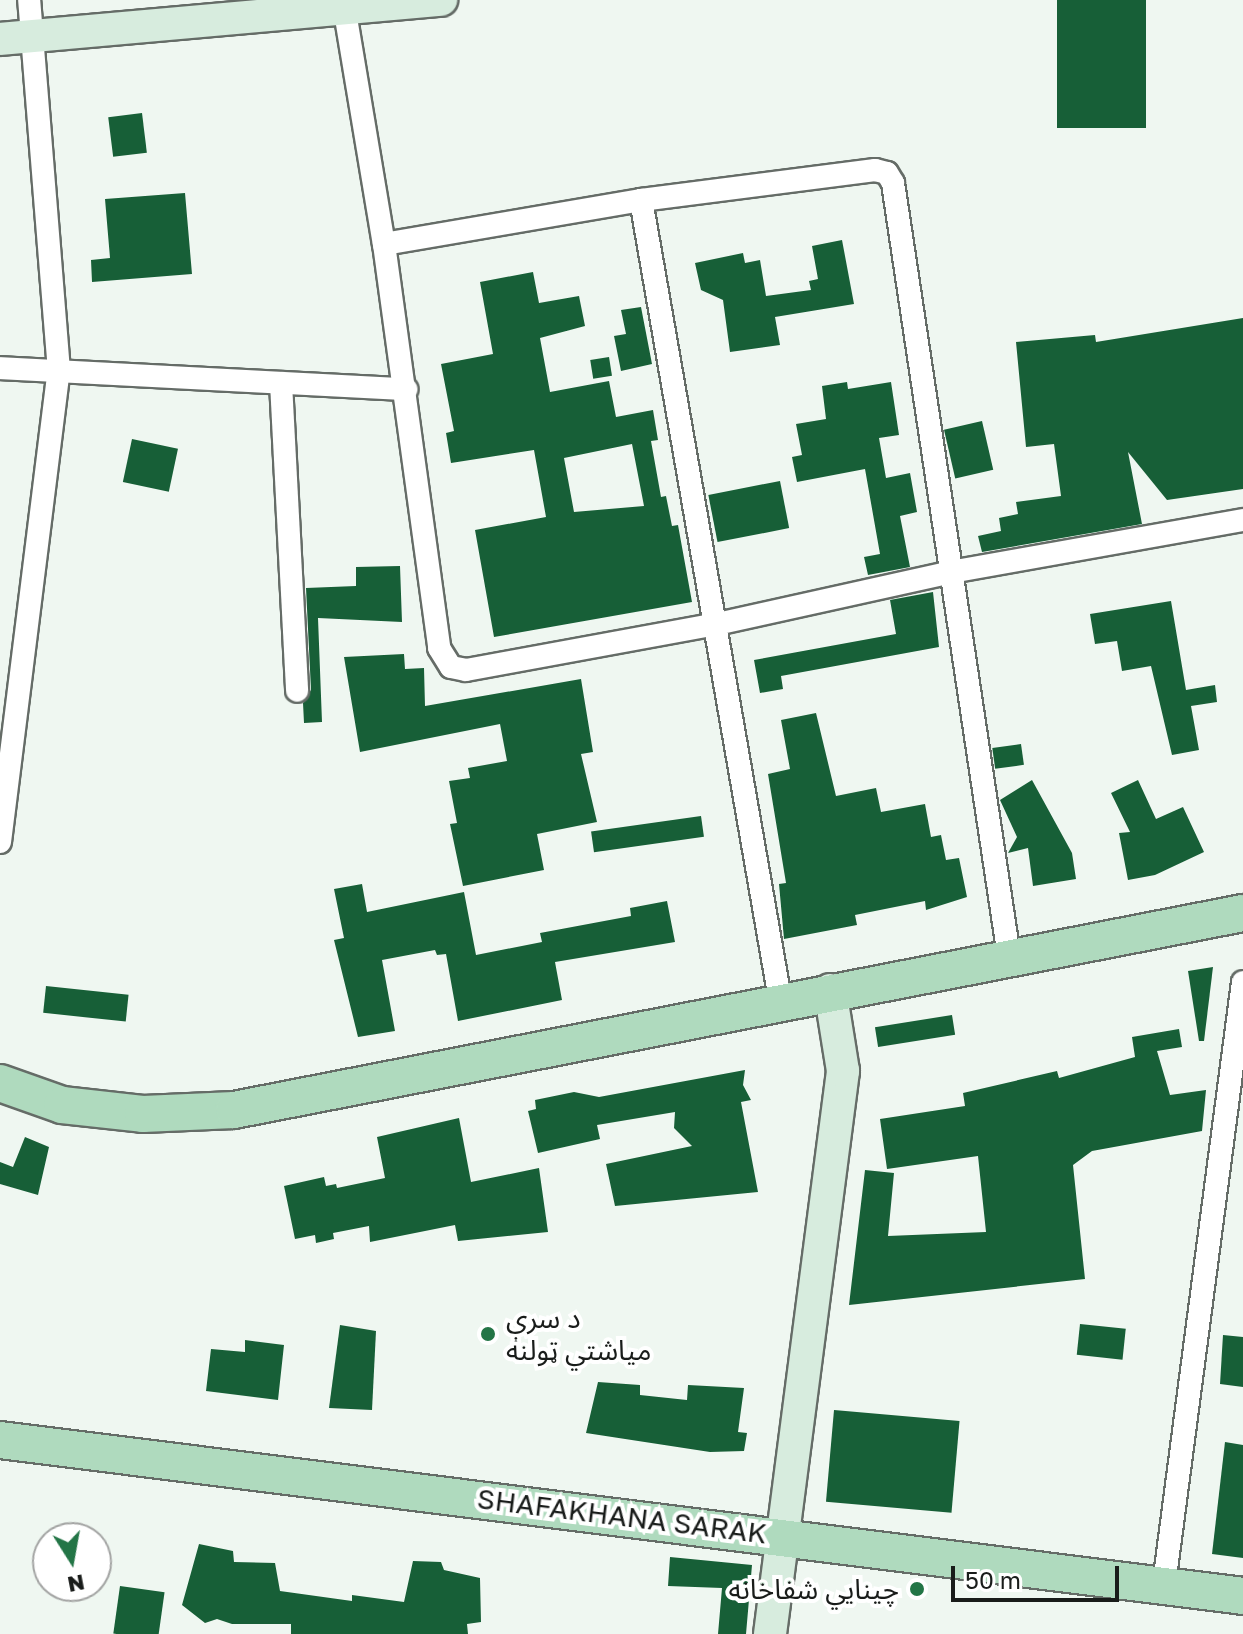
<!DOCTYPE html>
<meta charset="utf-8">
<style>
body{margin:0}
#map{position:relative;width:1243px;height:1634px;overflow:hidden;background:#eff7f1;font-family:"Golos Text","Noto Sans Arabic",sans-serif}
div>[style]{position:absolute}
.building>*{inset:0;background:#175f37;transform-origin:0 0}
.roads{filter:drop-shadow(2px 0 #656c67) drop-shadow(-2px 0 #656c67) drop-shadow(0 2px #656c67) drop-shadow(0 -2px #656c67)}
.street>*{height:22px;margin:-11px;padding:0 11px;transform-origin:11px;border-radius:11px;background:#fff}
.secondary>*{height:32px;margin:-16px;padding:0 16px;transform-origin:16px;border-radius:16px;background:#d7ecde}
.primary>*{height:36px;margin:-18px;padding:0 18px;transform-origin:18px;border-radius:18px;background:#afdabe}
.dots>*{width:22px;height:22px;translate:-50% -50%;box-sizing:border-box;border:4px solid #fff;border-radius:50%}
span{translate:-50% -50%;white-space:nowrap;text-align:center;line-height:1.15;-webkit-text-stroke:8px #fff;paint-order:stroke}
.poi-label{font-size:28px;color:#191c1a}
.left{translate:0 -50%;text-align:left}
.right{translate:-100% -50%;text-align:right}
.street-label{font-size:28px;color:#191c1a}
.north{position:absolute;left:32px;top:1522px;width:80px;height:80px;box-sizing:border-box;background:#fff;border:2px solid #a3a4a3;border-radius:50%;rotate:169deg;font-size:22px;font-weight:700;line-height:32px;text-align:center;color:#191c1a}
.north::after{content:'';display:block;margin:auto;width:28px;height:36px;background:#237546;clip-path:polygon(50% 0,100% 100%,50% 72%,0 100%)}
.scale{position:absolute;left:951px;top:1566px;width:168px;height:36px;box-sizing:border-box;border:4px solid #191c1a;border-top:0;padding-left:10px;font-size:24px;line-height:28px;white-space:nowrap;color:#191c1a;-webkit-text-stroke:6px #fff;paint-order:stroke}
</style>
<div id="map">
<div class="building">
<i style="left:1057px;top:0;width:89px;height:128px"></i>
<i style="left:142px;top:113px;width:40px;height:34px;rotate:83deg"></i>
<i style="clip-path:polygon(185px 193px,192px 274px,92px 282px,91px 260px,110px 258px,105px 199px)"></i>
<i style="clip-path:polygon(842px 240px,854px 304px,775px 317px,780px 345px,730px 352px,723px 300px,701px 290px,695px 263px,743px 253px,745px 263px,760px 260px,766px 296px,811px 290px,809px 281px,818px 279px,812px 246px)"></i>
<i style="clip-path:polygon(evenodd,533px 272px,539px 303px,579px 296px,585px 326px,540px 338px,550px 392px,609px 381px,616px 417px,653px 410px,658px 440px,651px 441px,661px 497px,666px 496px,672px 526px,678px 525px,692px 602px,494px 637px,475px 530px,546px 517px,534px 450px,451px 463px,446px 433px,454px 431px,441px 364px,493px 354px,480px 282px,533px 272px,632px 444px,644px 506px,574px 512px,564px 458px,632px 444px)"></i>
<i style="clip-path:polygon(641px 307px,652px 364px,621px 371px,614px 336px,626px 334px,621px 310px)"></i>
<i style="clip-path:polygon(1243px 318px,1243px 489px,1167px 500px,1128px 452px,1142px 524px,982px 552px,978px 536px,1001px 531px,999px 518px,1018px 514px,1016px 502px,1061px 496px,1054px 444px,1026px 447px,1016px 342px,1095px 335px,1096px 342px)"></i>
<i style="left:609px;top:357px;width:19px;height:19px;rotate:81deg"></i>
<i style="clip-path:polygon(847px 382px,848px 389px,891px 382px,899px 435px,879px 438px,886px 478px,910px 473px,917px 512px,900px 516px,910px 567px,868px 575px,864px 557px,880px 554px,865px 469px,797px 482px,792px 457px,802px 455px,796px 424px,826px 419px,822px 386px)"></i>
<i style="left:982px;top:421px;width:50px;height:39px;rotate:77deg"></i>
<i style="left:132px;top:439px;width:47px;height:44px;rotate:12deg"></i>
<i style="left:780px;top:481px;width:48px;height:73px;rotate:79deg"></i>
<i style="clip-path:polygon(400px 566px,402px 622px,318px 618px,322px 722px,304px 723px,303px 703px,311px 690px,306px 588px,356px 586px,356px 567px)"></i>
<i style="clip-path:polygon(933px 592px,939px 647px,781px 676px,783px 689px,760px 693px,754px 660px,896px 634px,890px 600px)"></i>
<i style="clip-path:polygon(1171px 601px,1186px 690px,1215px 685px,1217px 702px,1191px 706px,1199px 750px,1172px 755px,1151px 666px,1122px 671px,1117px 641px,1095px 644px,1090px 614px)"></i>
<i style="clip-path:polygon(404px 654px,405px 669px,424px 668px,425px 706px,581px 679px,593px 752px,581px 754px,597px 822px,537px 834px,544px 870px,463px 886px,450px 824px,457px 823px,449px 781px,470px 778px,468px 768px,507px 761px,500px 724px,360px 752px,344px 657px)"></i>
<i style="clip-path:polygon(816px 713px,836px 796px,876px 788px,881px 812px,925px 804px,931px 837px,941px 835px,946px 860px,959px 858px,967px 897px,926px 910px,925px 901px,855px 915px,857px 925px,784px 939px,779px 884px,786px 883px,768px 774px,790px 769px,781px 720px)"></i>
<i style="left:1021px;top:744px;width:21px;height:29px;rotate:82deg"></i>
<i style="clip-path:polygon(1032px 780px,1072px 853px,1076px 879px,1033px 886px,1028px 848px,1008px 853px,1017px 837px,1000px 800px)"></i>
<i style="clip-path:polygon(1138px 780px,1156px 819px,1183px 807px,1204px 852px,1155px 875px,1128px 880px,1119px 833px,1130px 832px,1111px 793px)"></i>
<i style="left:701px;top:816px;width:21px;height:111px;rotate:82deg"></i>
<i style="clip-path:polygon(362px 884px,367px 912px,464px 892px,476px 955px,542px 942px,540px 933px,631px 916px,630px 908px,667px 901px,675px 942px,555px 962px,562px 1000px,458px 1021px,446px 954px,437px 955px,435px 950px,382px 960px,395px 1031px,358px 1037px,334px 940px,344px 938px,334px 889px)"></i>
<i style="clip-path:polygon(1213px 967px,1204px 1041px,1199px 1041px,1188px 971px)"></i>
<i style="left:46px;top:986px;width:83px;height:27px;rotate:6deg"></i>
<i style="left:952px;top:1015px;width:20px;height:78px;rotate:81deg"></i>
<i style="clip-path:polygon(1179px 1029px,1182px 1047px,1157px 1051px,1170px 1095px,1206px 1090px,1202px 1131px,1092px 1151px,1073px 1165px,1085px 1279px,849px 1305px,865px 1170px,894px 1173px,888px 1236px,986px 1232px,978px 1156px,887px 1169px,880px 1119px,965px 1106px,963px 1093px,1057px 1071px,1059px 1078px,1135px 1057px,1132px 1037px)"></i>
<i style="clip-path:polygon(745px 1070px,743px 1085px,751px 1100px,741px 1102px,758px 1192px,615px 1206px,606px 1164px,692px 1146px,674px 1128px,675px 1112px,597px 1125px,600px 1139px,538px 1153px,528px 1111px,536px 1109px,535px 1100px,574px 1092px,599px 1097px)"></i>
<i style="clip-path:polygon(459px 1118px,471px 1182px,539px 1168px,548px 1232px,458px 1241px,455px 1225px,370px 1242px,369px 1226px,333px 1233px,334px 1239px,316px 1243px,315px 1235px,295px 1239px,284px 1186px,324px 1177px,326px 1186px,336px 1184px,337px 1188px,385px 1178px,377px 1137px)"></i>
<i style="clip-path:polygon(25px 1137px,49px 1147px,38px 1195px,0 1184px,0 1162px,13px 1167px)"></i>
<i style="left:1080px;top:1324px;width:46px;height:31px;rotate:6deg"></i>
<i style="clip-path:polygon(340px 1325px,376px 1331px,372px 1410px,329px 1408px)"></i>
<i style="clip-path:polygon(1223px 1335px,1243px 1337px,1243px 1387px,1220px 1384px)"></i>
<i style="clip-path:polygon(245px 1340px,284px 1345px,278px 1400px,206px 1391px,211px 1349px,245px 1352px)"></i>
<i style="clip-path:polygon(598px 1382px,640px 1385px,640px 1395px,687px 1400px,688px 1385px,744px 1388px,738px 1432px,747px 1433px,744px 1451px,710px 1452px,586px 1433px)"></i>
<i style="left:834px;top:1410px;width:126px;height:92px;rotate:5deg"></i>
<i style="clip-path:polygon(1225px 1442px,1243px 1445px,1243px 1558px,1212px 1554px)"></i>
<i style="clip-path:polygon(199px 1544px,233px 1551px,234px 1562px,275px 1563px,280px 1591px,352px 1601px,352px 1595px,404px 1602px,413px 1561px,441px 1562px,444px 1570px,480px 1578px,481px 1622px,467px 1624px,468px 1634px,291px 1634px,291px 1624px,232px 1624px,217px 1619px,205px 1623px,182px 1605px)"></i>
<i style="clip-path:polygon(670px 1557px,752px 1565px,746px 1634px,718px 1634px,722px 1588px,668px 1586px)"></i>
<i style="left:120px;top:1586px;width:45px;height:48px;rotate:8deg"></i>
</div>
<div class="roads">
<div class="street">
<i style="left:343px;top:0;width:247px;rotate:80.5deg"></i>
<i style="left:384px;top:244px;width:408px;rotate:82.2deg"></i>
<i style="left:439px;top:648px;width:22px;rotate:58deg"></i>
<i style="left:451px;top:667px;width:15px;rotate:11deg"></i>
<i style="left:466px;top:670px;width:255px;rotate:-10.4deg"></i>
<i style="left:717px;top:624px;width:240px;rotate:-12.5deg"></i>
<i style="left:951px;top:572px;width:297px;rotate:-10.1deg"></i>
<i style="left:641px;top:200px;width:811px;rotate:80.13deg"></i>
<i style="left:384px;top:244px;width:261px;rotate:-9.7deg"></i>
<i style="left:641px;top:200px;width:236px;rotate:-7.3deg"></i>
<i style="left:875px;top:170px;width:12px;rotate:14deg"></i>
<i style="left:887px;top:173px;width:12px;rotate:59deg"></i>
<i style="left:893px;top:183px;width:782px;rotate:81.47deg"></i>
<i style="left:0;top:368px;width:407px;rotate:3deg"></i>
<i style="left:281px;top:383px;width:308px;rotate:87deg"></i>
<i style="left:0;top:842px;width:475px;rotate:-82.9deg"></i>
<i style="left:59px;top:371px;width:372px;rotate:-94.6deg"></i>
<i style="left:1164px;top:1584px;width:607px;rotate:-82.52deg"></i>
</div>
<div class="secondary">
<i style="left:0;top:39px;width:443px;rotate:-5.1deg"></i>
<i style="left:770px;top:1634px;width:568px;rotate:-82.61deg"></i>
<i style="left:843px;top:1071px;width:82px;rotate:-99.1deg"></i>
</div>
<div class="primary">
<i style="left:0;top:1083px;width:66px;rotate:19.5deg"></i>
<i style="left:62px;top:1105px;width:81px;rotate:6.3deg"></i>
<i style="left:143px;top:1114px;width:91px;rotate:-2.5deg"></i>
<i style="left:234px;top:1110px;width:1028px;rotate:-11.05deg"></i>
<i style="left:0;top:1440px;width:1253px;rotate:7.15deg"></i>
</div>
</div>
<div class="dots">
<i style="left:488px;top:1334px;background:#237546"></i>
<i style="left:917px;top:1589px;background:#237546"></i>
</div>
<div class="poi-label">
<span class="left" style="left:506px;top:1334px">د سرې<br>مياشتي ټولنه</span>
<span class="right" style="left:899px;top:1589px">چينايي شفاخانه</span>
</div>
<div class="street-label">
<span style="left:622px;top:1516px;rotate:7deg">SHAFAKHANA SARAK</span>
</div>
<div class="north">N</div>
<div class="scale">50 m</div>
</div>
